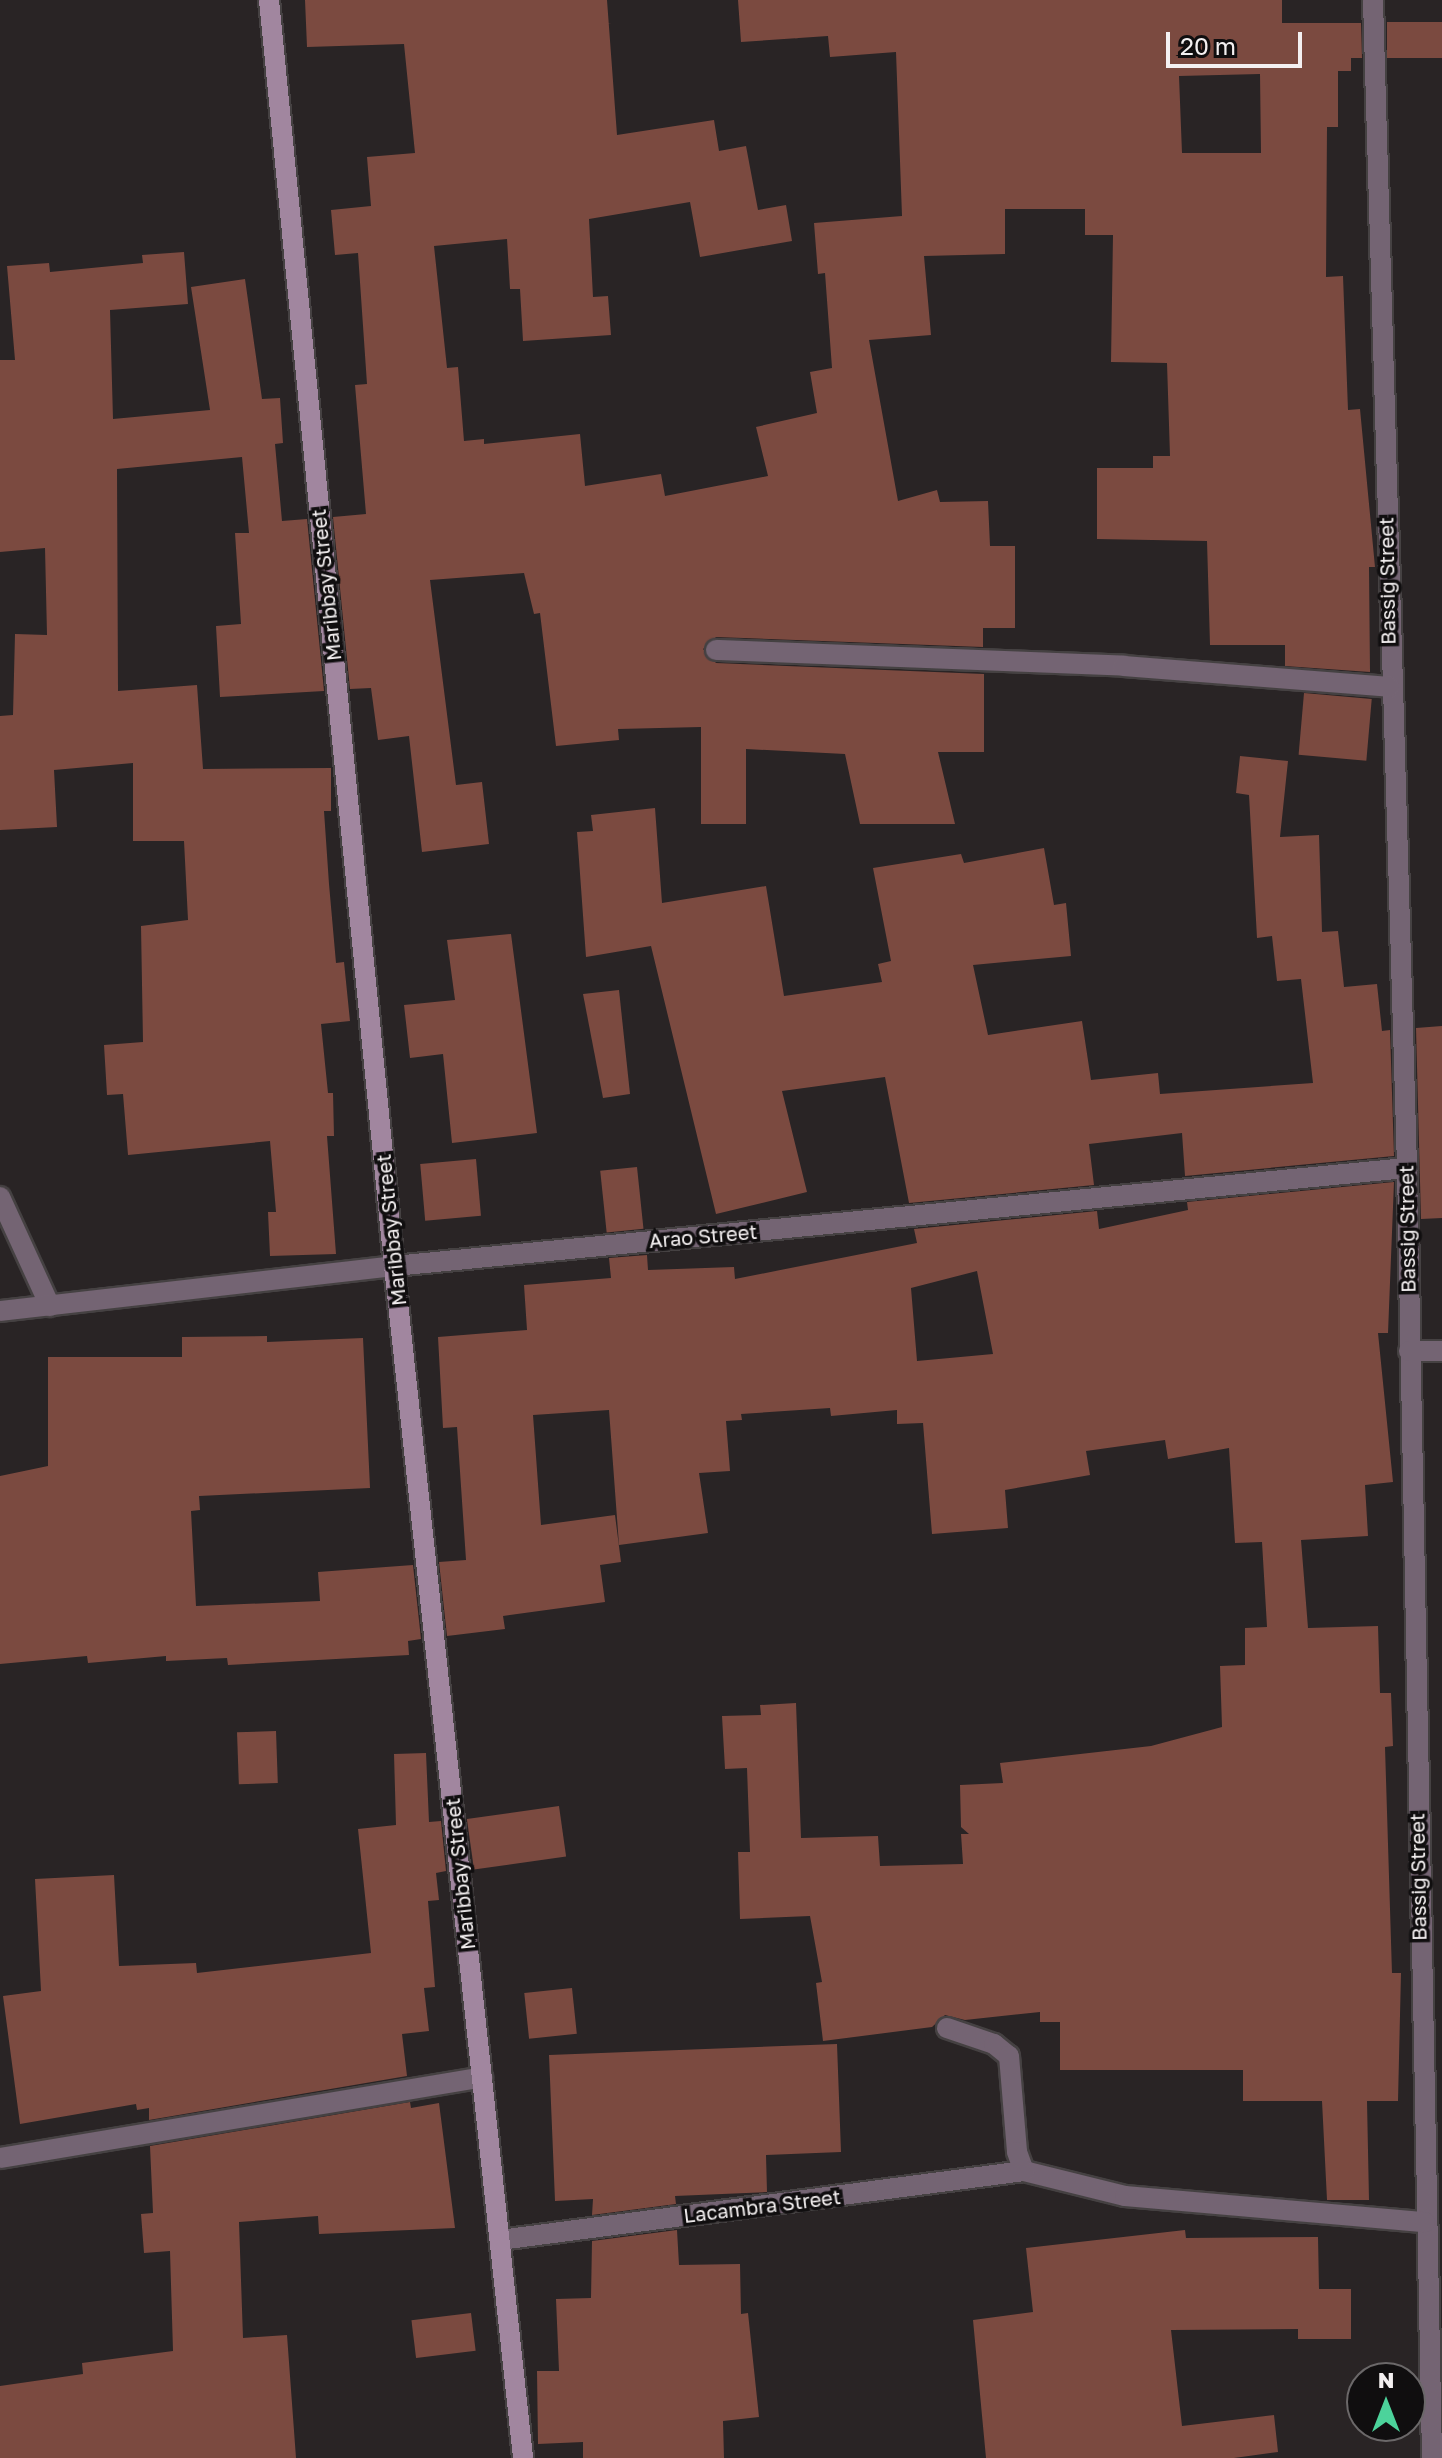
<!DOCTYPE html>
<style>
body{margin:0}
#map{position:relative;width:1442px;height:2458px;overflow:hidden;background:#292425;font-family:"Golos Text",sans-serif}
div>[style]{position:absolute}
.building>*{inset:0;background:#7b4a40;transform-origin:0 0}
.roads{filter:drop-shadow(2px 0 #454142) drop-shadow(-2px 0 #454142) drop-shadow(0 2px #454142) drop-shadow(0 -2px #454142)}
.street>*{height:20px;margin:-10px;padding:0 10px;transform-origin:10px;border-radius:10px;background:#746473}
.secondary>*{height:20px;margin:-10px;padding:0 10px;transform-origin:10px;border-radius:10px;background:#a1869f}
span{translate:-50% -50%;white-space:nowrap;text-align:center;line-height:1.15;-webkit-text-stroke:7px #100e0f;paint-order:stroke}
.street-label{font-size:20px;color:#f4f0f1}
.north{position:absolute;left:1346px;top:2362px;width:80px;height:80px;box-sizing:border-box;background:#100e0f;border:2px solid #6b6869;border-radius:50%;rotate:0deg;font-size:22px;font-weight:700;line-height:32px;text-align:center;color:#f4f0f1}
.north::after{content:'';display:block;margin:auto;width:28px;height:36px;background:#4cd39b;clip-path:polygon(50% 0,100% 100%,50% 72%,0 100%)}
.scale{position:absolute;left:1166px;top:32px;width:136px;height:36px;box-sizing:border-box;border:4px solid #f4f0f1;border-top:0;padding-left:10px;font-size:24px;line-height:28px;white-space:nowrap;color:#f4f0f1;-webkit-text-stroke:6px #100e0f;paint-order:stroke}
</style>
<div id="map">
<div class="building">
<i style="clip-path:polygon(evenodd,305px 0,607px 0,617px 135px,714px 120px,719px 151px,746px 146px,758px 210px,786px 205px,792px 241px,700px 257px,690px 202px,589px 219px,593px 297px,608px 296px,611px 335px,523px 341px,520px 289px,510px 289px,507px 239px,434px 246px,447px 368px,458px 367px,464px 441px,484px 439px,484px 444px,580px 434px,585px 486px,661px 474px,665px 496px,768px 476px,756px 427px,817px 413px,810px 372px,832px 368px,825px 273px,818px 274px,814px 223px,902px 216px,896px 52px,830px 57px,828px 36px,741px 42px,738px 0,1282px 0,1282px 23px,1361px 23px,1362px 58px,1351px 58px,1351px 71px,1338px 71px,1338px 127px,1327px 127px,1326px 277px,1343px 276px,1348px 410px,1360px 409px,1375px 567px,1369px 567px,1370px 672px,1285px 666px,1285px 645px,1210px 645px,1207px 541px,1097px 539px,1097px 468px,1153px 468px,1153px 456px,1170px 456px,1167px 363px,1111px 362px,1113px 235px,1085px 235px,1085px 209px,1005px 209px,1005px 254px,924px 256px,931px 335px,869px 340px,898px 501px,937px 490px,940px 502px,988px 501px,990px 546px,1015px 546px,1015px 628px,983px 628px,983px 647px,716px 637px,703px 649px,716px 663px,984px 674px,984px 752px,938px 752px,955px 824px,860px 824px,845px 754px,746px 749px,746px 824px,701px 824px,701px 727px,618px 729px,619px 740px,556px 746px,540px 613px,534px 614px,524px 573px,430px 580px,456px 785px,482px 782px,489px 844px,422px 852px,409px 736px,378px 740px,371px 688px,350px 689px,333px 517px,366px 514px,355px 385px,367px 384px,358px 253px,335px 255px,331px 210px,371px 206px,367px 157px,415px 153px,404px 44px,307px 47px,305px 0,1260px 74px,1261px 153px,1182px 153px,1179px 76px,1260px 74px)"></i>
<i style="left:1442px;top:22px;width:36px;height:55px;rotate:90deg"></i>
<i style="clip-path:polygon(184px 252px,188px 304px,110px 310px,113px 419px,210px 410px,191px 287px,245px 279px,262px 399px,280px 398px,283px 443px,275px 444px,282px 521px,307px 519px,324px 691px,220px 697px,216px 626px,241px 624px,235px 533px,249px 533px,242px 457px,117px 469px,118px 691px,197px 685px,203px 769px,331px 768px,331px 811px,324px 811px,329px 884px,336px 963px,344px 962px,350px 1021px,321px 1024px,328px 1093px,333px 1093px,334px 1136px,327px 1136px,336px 1254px,270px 1256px,268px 1212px,276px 1212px,270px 1141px,128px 1155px,123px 1094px,107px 1095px,104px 1045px,143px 1042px,141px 926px,188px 920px,184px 841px,133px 841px,133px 763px,54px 770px,57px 827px,0 830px,0 716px,13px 715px,15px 634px,47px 635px,45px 548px,0 552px,0 360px,15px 360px,7px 266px,49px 263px,50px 272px,143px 263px,142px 255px)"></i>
<i style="left:1304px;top:693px;width:68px;height:62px;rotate:5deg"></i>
<i style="clip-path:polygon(1240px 756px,1288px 761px,1280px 837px,1319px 835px,1322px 932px,1338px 931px,1344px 987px,1377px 984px,1382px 1031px,1390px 1030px,1394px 1156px,1185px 1176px,1182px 1133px,1089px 1144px,1094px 1185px,909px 1203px,885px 1077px,782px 1091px,807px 1192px,716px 1214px,651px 946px,586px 957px,577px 832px,593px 831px,591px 815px,655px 808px,662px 903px,766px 886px,784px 996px,882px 982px,878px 964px,891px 961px,873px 868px,961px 854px,964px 863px,1044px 848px,1054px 905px,1066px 903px,1071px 956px,973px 965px,988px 1035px,1082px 1021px,1091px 1080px,1158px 1073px,1160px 1094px,1313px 1083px,1301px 979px,1277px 981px,1272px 936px,1257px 938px,1249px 795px,1236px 793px)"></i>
<i style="clip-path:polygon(511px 934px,537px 1133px,452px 1143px,443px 1054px,410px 1058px,404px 1005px,455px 1000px,447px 940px)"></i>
<i style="clip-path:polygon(619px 990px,630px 1094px,603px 1098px,583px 994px)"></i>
<i style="clip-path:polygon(1442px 1026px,1442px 1218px,1421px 1219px,1416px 1028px)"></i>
<i style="left:476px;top:1159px;width:57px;height:56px;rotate:85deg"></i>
<i style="left:637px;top:1167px;width:62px;height:37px;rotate:84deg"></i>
<i style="clip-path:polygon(evenodd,1394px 1182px,1388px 1333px,1378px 1333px,1393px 1482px,1365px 1485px,1368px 1536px,1301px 1540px,1308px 1628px,1378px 1626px,1380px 1693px,1391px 1693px,1393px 1746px,1385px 1747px,1392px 1973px,1401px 1973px,1398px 2101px,1367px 2101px,1369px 2200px,1327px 2200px,1322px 2101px,1243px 2101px,1243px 2070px,1060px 2070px,1060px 2022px,1040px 2022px,1040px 2012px,965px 2020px,945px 2015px,932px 2027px,823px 2041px,816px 1983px,822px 1982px,810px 1916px,740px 1919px,738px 1852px,750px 1852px,747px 1768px,725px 1769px,722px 1716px,761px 1715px,760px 1705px,796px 1703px,801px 1838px,878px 1836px,880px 1866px,963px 1864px,961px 1834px,969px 1834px,961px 1827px,960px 1785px,1003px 1783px,1000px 1763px,1151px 1746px,1222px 1727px,1220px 1666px,1245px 1665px,1245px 1628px,1267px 1627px,1262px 1542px,1235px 1543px,1229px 1448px,1168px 1459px,1165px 1440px,1086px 1451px,1090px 1475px,1005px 1490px,1008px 1528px,932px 1534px,923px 1423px,897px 1424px,897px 1410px,831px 1416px,830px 1408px,741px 1414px,742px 1420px,726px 1421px,730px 1471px,699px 1473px,708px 1533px,619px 1545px,609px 1410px,533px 1415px,541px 1525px,615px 1515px,621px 1562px,600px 1565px,605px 1602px,503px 1616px,505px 1629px,447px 1636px,439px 1562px,466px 1560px,457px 1427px,443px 1428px,438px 1337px,527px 1330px,524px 1285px,611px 1278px,609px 1258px,647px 1255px,648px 1270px,734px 1267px,735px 1279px,917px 1243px,914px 1229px,1097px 1211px,1099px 1229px,1188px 1210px,1187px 1202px,1394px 1182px,977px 1271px,993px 1354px,917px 1361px,911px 1288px,977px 1271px)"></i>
<i style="clip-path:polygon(267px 1336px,267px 1342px,363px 1338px,370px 1488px,199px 1496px,200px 1510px,191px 1511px,196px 1606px,320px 1601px,318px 1572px,413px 1565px,421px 1639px,408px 1641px,409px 1655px,228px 1665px,227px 1658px,166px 1661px,166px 1656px,88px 1663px,87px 1656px,0 1664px,0 1476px,48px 1466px,48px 1357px,182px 1357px,182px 1337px)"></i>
<i style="left:276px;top:1731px;width:52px;height:39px;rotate:88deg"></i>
<i style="clip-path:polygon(426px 1753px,429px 1822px,441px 1821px,446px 1871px,436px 1873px,439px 1900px,428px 1901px,435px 1987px,424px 1988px,429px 2031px,402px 2034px,407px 2076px,149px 2120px,149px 2108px,137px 2110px,136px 2104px,20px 2124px,3px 1996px,41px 1991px,35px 1879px,114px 1875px,119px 1966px,196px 1963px,197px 1973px,371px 1953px,358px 1829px,396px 1825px,394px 1754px)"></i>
<i style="left:559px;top:1806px;width:51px;height:93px;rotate:82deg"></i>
<i style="left:572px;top:1988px;width:46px;height:48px;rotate:84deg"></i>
<i style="clip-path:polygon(837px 2044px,841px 2152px,766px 2155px,767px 2192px,675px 2196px,676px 2204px,592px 2215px,593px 2199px,555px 2201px,549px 2055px)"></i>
<i style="clip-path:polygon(410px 2102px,411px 2108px,439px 2103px,455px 2228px,319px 2234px,318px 2216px,239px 2222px,243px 2338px,287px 2335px,296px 2458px,0 2458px,0 2386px,83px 2374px,82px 2363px,173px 2351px,170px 2251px,144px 2253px,141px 2214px,153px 2213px,150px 2146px)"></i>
<i style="clip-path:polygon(677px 2230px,679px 2265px,740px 2264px,741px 2314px,748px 2313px,759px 2417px,723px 2421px,724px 2458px,583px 2458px,583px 2442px,538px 2444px,537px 2371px,559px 2371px,556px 2299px,591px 2298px,592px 2241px)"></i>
<i style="clip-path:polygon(1185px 2230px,1186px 2238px,1318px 2237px,1319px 2289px,1351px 2289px,1351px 2339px,1298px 2339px,1298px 2329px,1171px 2330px,1182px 2426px,1274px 2415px,1278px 2452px,1234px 2458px,986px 2458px,973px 2320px,1033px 2312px,1026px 2248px)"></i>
<i style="left:471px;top:2313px;width:38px;height:60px;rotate:83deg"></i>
</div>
<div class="roads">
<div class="street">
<i style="left:1373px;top:0;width:1168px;rotate:88.33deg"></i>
<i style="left:1407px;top:1168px;width:1290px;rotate:88.89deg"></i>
<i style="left:716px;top:650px;width:408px;rotate:2.2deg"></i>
<i style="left:1124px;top:666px;width:266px;rotate:4.5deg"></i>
<i style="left:0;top:1197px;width:120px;rotate:65.4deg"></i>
<i style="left:0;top:1311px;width:397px;rotate:-6.5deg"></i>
<i style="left:394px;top:1266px;width:1018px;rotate:-5.53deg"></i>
<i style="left:1409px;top:1351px;width:33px"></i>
<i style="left:947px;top:2028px;width:50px;rotate:18.8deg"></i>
<i style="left:994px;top:2044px;width:19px;rotate:39deg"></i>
<i style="left:1009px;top:2056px;width:96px;rotate:85.2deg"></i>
<i style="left:1017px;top:2152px;width:20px;rotate:70deg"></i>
<i style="left:1024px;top:2171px;width:104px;rotate:13.9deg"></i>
<i style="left:1125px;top:2196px;width:301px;rotate:5deg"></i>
<i style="left:0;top:2158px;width:489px;rotate:-9.5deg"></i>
<i style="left:500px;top:2240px;width:529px;rotate:-7.5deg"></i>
</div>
<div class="secondary">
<i style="left:269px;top:0;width:1272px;rotate:84.36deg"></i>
<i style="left:394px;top:1266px;width:1199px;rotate:83.82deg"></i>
</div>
</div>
<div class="street-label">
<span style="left:1387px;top:581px;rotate:-91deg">Bassig Street</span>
<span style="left:326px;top:585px;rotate:-96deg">Maribbay Street</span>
<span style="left:1407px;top:1229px;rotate:-91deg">Bassig Street</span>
<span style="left:391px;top:1230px;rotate:-96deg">Maribbay Street</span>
<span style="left:703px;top:1236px;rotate:-5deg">Arao Street</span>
<span style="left:460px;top:1874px;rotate:-96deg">Maribbay Street</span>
<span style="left:1418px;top:1877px;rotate:-91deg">Bassig Street</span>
<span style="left:762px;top:2206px;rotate:-7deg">Lacambra Street</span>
</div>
<div class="north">N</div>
<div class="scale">20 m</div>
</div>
